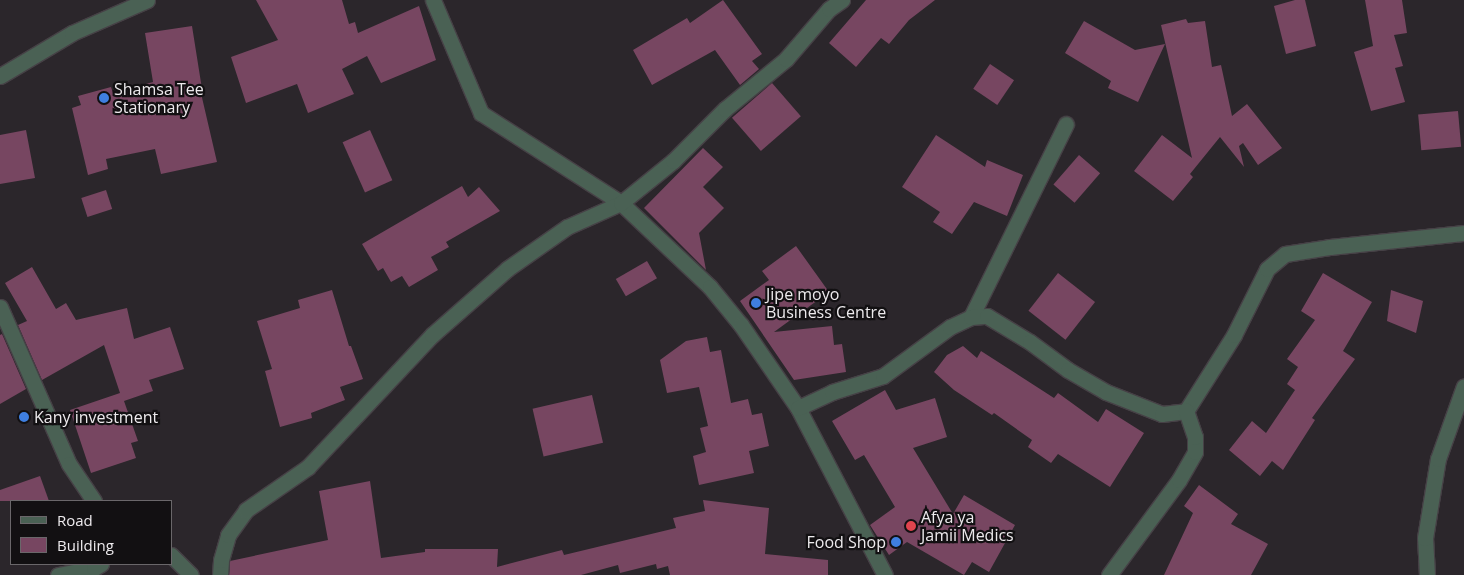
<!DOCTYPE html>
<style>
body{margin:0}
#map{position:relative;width:1464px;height:575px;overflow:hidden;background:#2b262b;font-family:"Open Sans",sans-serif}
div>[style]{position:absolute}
.building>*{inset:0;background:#774661;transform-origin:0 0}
.roads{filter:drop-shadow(1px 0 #464146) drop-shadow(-1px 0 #464146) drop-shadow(0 1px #464146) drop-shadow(0 -1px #464146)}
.street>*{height:15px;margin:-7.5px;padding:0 7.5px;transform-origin:7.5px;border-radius:7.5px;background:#4a6154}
.dots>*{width:14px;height:14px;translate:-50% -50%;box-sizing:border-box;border:2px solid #121012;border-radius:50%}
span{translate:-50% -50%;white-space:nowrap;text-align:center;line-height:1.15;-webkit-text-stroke:4.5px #121012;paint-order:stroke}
.poi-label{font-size:16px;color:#edeaed}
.left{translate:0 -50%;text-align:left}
.right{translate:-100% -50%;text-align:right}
.legend{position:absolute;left:10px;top:500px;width:162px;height:65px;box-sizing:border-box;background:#121012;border:1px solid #6a676a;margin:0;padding:6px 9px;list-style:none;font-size:15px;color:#edeaed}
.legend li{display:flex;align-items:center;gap:10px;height:25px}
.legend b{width:25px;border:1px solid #6a676a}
</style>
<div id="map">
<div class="building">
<i style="clip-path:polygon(256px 0,342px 0,349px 24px,355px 22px,358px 33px,419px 6px,436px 60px,381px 83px,367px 56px,342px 69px,354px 94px,308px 113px,297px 84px,246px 103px,231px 57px,278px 40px)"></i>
<i style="clip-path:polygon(723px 0,762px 54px,752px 61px,759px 69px,740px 85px,715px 50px,652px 85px,633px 50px,687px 18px,690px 23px)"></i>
<i style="clip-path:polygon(866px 0,935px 0,909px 20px,889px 44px,881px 38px,856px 67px,829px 43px)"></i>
<i style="clip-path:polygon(1295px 0,1305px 0,1316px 46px,1286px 54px,1274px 6px)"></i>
<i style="clip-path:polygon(1365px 0,1402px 0,1407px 33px,1394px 35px,1403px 66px,1395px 68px,1405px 102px,1371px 111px,1354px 52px,1373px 46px)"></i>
<i style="clip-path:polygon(1186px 19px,1188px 23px,1205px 21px,1212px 67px,1221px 65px,1232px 116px,1247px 104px,1282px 148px,1258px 165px,1243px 143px,1239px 146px,1244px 167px,1220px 137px,1190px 174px,1193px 177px,1173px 201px,1134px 171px,1162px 135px,1192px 158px,1161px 25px)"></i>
<i style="clip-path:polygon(1084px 21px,1135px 50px,1165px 44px,1138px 102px,1108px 88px,1111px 81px,1065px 53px)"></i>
<i style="clip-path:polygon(192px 26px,202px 89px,200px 89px,217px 162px,161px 174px,155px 149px,106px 159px,108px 169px,88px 175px,72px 108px,81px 105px,78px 96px,111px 87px,113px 93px,153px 82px,145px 33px)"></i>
<i style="left:990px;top:64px;width:29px;height:30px;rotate:34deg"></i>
<i style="left:772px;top:83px;width:44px;height:53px;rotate:49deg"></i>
<i style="left:1458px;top:111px;width:36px;height:40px;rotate:85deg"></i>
<i style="clip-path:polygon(26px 130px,35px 178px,0 184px,0 135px)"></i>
<i style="left:370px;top:130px;width:55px;height:30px;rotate:66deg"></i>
<i style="clip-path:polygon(936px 135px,985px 167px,987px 160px,1023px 175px,1007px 216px,974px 202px,952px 234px,933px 222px,940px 212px,902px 187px)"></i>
<i style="clip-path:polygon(703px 148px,723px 167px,703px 187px,724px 208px,699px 233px,706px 270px,644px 208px)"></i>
<i style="left:1079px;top:155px;width:28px;height:39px;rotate:41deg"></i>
<i style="clip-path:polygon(462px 186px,468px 197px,479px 187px,500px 211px,446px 242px,449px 247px,431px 257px,438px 270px,409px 287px,402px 276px,391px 282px,383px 268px,378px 271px,362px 244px)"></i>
<i style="left:106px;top:190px;width:20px;height:26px;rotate:72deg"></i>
<i style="clip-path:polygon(796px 246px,829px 292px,774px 332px,832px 326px,834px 345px,842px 344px,846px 372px,794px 380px,740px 301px,769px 280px,762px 271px)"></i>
<i style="left:647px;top:261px;width:20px;height:36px;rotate:60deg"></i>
<i style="clip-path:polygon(32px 267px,56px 309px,66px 303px,76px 320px,127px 308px,134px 339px,170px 327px,184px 369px,149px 380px,153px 391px,124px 401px,138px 441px,131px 443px,136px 458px,91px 473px,70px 410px,120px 393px,104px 345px,42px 380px,18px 325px,27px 321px,5px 283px)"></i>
<i style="left:1058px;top:273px;width:47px;height:48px;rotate:38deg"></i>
<i style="clip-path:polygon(1323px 273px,1372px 302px,1343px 351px,1355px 359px,1312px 418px,1315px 420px,1283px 470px,1272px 461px,1260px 476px,1229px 450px,1252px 421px,1266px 433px,1295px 390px,1287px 384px,1298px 367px,1287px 359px,1315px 320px,1301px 311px)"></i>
<i style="clip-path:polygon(332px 290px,349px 346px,351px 346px,363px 379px,340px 387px,345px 400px,311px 413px,312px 418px,280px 427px,265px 371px,272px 369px,257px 321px,300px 308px,298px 300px)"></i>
<i style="clip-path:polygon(1391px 290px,1423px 301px,1416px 333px,1387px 321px)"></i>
<i style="clip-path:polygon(2px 334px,26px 389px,0 404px,0 335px)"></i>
<i style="clip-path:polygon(707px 337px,710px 352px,721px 350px,731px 403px,748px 399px,752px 415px,762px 413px,769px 446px,749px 451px,754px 473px,699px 485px,693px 456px,706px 452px,700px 428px,708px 426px,699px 387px,667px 393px,660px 360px,686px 341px)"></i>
<i style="clip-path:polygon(963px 346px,977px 358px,981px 351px,1054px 398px,1058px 393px,1098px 422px,1106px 409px,1144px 433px,1110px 487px,1058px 454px,1051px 463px,1028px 447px,1032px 440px,994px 413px,992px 415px,954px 390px,934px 372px,947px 355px)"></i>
<i style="clip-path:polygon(885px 390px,896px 410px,935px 398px,947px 437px,913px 448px,953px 514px,964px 495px,1015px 525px,989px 572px,972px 562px,964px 575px,907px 542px,889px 555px,870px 525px,895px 507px,864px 455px,855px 460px,832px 421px)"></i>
<i style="left:592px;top:395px;width:49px;height:61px;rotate:77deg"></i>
<i style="clip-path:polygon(40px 476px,49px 501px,0 501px,0 490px)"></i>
<i style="clip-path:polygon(370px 481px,381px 558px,425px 552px,425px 549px,498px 549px,497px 567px,562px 550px,564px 555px,676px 528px,673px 518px,705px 511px,703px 500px,769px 508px,765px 554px,828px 560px,828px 575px,670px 575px,668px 566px,657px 569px,656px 564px,620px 573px,618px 565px,581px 575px,229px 575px,230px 561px,328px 540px,319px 491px)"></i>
<i style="clip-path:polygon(1199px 485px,1238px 514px,1231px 524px,1268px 544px,1251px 575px,1164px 575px,1193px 513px,1184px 506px)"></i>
</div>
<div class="roads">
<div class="street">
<i style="left:433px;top:0;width:123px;rotate:67deg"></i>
<i style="left:481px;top:113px;width:166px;rotate:32.7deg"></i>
<i style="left:621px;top:203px;width:122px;rotate:43.3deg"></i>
<i style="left:710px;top:287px;width:49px;rotate:50.8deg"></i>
<i style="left:741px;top:325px;width:101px;rotate:55.5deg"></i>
<i style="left:798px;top:408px;width:188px;rotate:62.5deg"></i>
<i style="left:0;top:76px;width:84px;rotate:-30.8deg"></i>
<i style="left:72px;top:33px;width:82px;rotate:-23.7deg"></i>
<i style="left:0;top:307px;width:171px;rotate:66.3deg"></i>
<i style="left:69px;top:464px;width:45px;rotate:56deg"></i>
<i style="left:971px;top:317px;width:215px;rotate:-63.8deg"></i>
<i style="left:798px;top:408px;width:38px;rotate:-25deg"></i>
<i style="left:832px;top:392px;width:53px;rotate:-17.4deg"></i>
<i style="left:883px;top:376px;width:83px;rotate:-36.2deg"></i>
<i style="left:950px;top:327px;width:23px;rotate:-25deg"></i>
<i style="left:971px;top:317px;width:16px;rotate:-4deg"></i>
<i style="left:987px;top:316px;width:50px;rotate:31.2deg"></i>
<i style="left:1030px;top:342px;width:47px;rotate:36.4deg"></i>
<i style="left:1068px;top:370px;width:44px;rotate:30.1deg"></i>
<i style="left:1106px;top:392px;width:60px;rotate:21.4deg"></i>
<i style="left:1162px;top:414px;width:24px;rotate:-7deg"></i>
<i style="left:1186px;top:411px;width:90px;rotate:-57.7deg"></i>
<i style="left:1234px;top:335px;width:74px;rotate:-63.4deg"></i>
<i style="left:1267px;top:269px;width:23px;rotate:-40deg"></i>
<i style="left:1285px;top:254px;width:46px;rotate:-8.8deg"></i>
<i style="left:1330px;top:247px;width:135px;rotate:-6deg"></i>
<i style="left:171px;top:555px;width:28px;rotate:45deg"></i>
<i style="left:58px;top:575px;width:37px;rotate:-11deg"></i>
<i style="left:94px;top:568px;width:8px;rotate:-30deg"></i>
<i style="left:220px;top:575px;width:15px;rotate:-86deg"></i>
<i style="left:221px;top:560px;width:26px;rotate:-74deg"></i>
<i style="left:228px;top:535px;width:31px;rotate:-54deg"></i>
<i style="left:246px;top:510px;width:75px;rotate:-34.7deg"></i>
<i style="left:308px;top:467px;width:181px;rotate:-46.8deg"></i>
<i style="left:432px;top:335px;width:100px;rotate:-41.3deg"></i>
<i style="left:507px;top:269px;width:73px;rotate:-35deg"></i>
<i style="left:567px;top:227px;width:59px;rotate:-24deg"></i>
<i style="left:621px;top:203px;width:67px;rotate:-38.9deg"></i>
<i style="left:673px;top:161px;width:74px;rotate:-45deg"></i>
<i style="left:725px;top:109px;width:79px;rotate:-39.3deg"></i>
<i style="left:786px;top:59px;width:66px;rotate:-49.3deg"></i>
<i style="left:829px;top:9px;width:16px;rotate:-35deg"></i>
<i style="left:1109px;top:575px;width:118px;rotate:-53.6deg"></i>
<i style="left:1179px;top:480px;width:32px;rotate:-60deg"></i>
<i style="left:1195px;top:452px;width:15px;rotate:-90deg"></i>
<i style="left:1195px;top:437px;width:28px;rotate:-109deg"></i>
<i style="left:1427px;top:575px;width:37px;rotate:-93deg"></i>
<i style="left:1425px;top:538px;width:80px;rotate:-80.7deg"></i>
<i style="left:1438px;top:459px;width:77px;rotate:-70.4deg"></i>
</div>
</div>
<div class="dots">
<i style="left:104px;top:98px;background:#3f7fe0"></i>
<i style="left:756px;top:303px;background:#3f7fe0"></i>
<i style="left:24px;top:417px;background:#3f7fe0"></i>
<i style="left:911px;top:526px;background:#e0444e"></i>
<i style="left:896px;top:542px;background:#3f7fe0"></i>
</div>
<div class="poi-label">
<span class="left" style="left:114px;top:98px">Shamsa Tee<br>Stationary</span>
<span class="left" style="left:766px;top:303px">Jipe moyo<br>Business Centre</span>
<span class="left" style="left:34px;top:417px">Kany investment</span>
<span class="left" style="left:921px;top:526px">Afya ya<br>Jamii Medics</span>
<span class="right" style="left:886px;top:542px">Food Shop</span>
</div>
<ul class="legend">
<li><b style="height:6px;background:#4a6154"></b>Road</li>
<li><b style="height:14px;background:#774661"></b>Building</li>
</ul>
</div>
